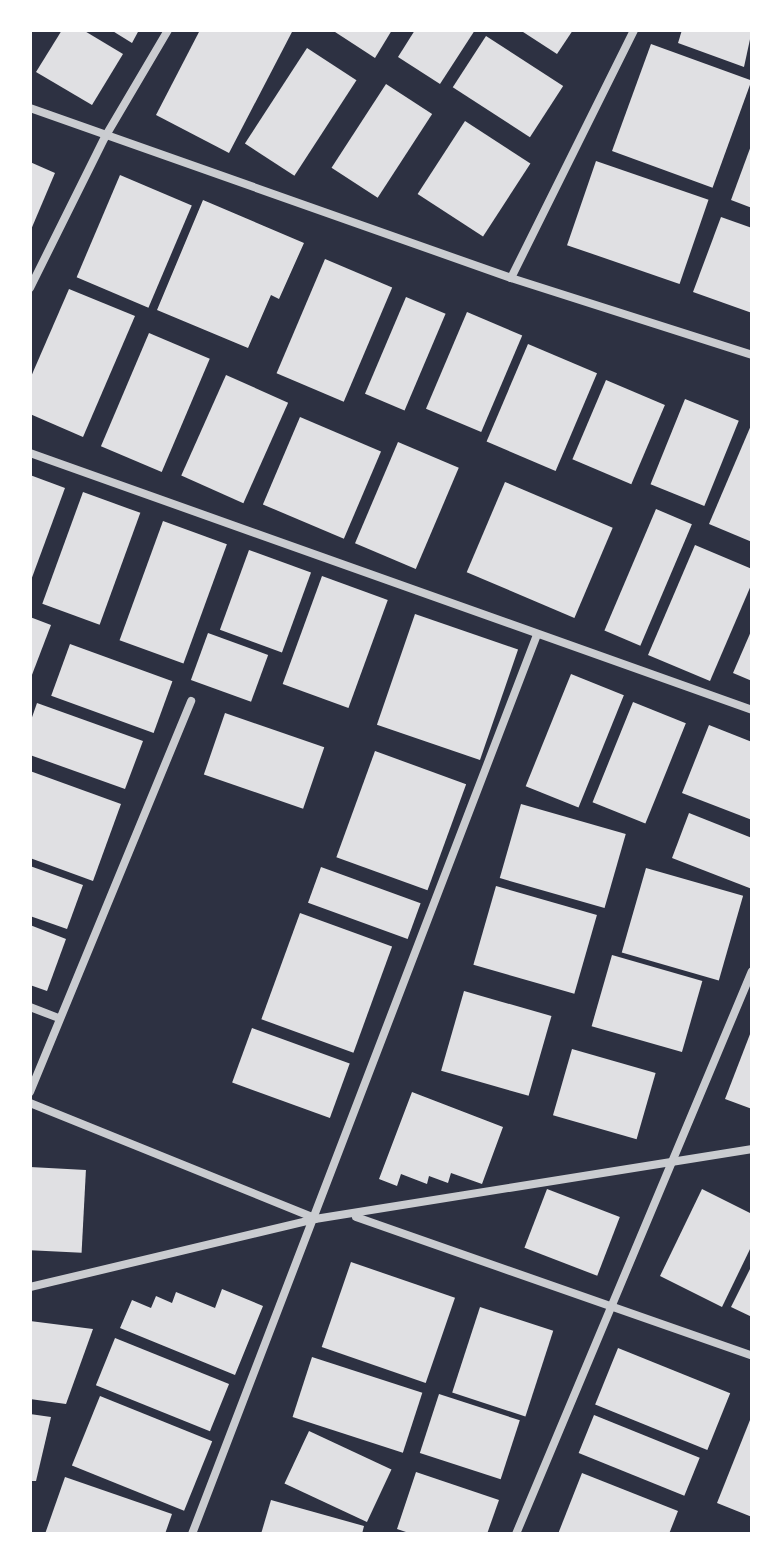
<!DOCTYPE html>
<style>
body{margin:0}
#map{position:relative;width:782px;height:1564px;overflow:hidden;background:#2d3142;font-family:Commissioner,sans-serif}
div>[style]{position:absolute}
.building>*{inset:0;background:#e0e0e3;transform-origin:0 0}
.minor>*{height:8px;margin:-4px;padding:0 4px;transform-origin:4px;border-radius:4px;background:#caccd0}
span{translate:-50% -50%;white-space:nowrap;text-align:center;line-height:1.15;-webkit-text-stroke:7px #fff;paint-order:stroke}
.frame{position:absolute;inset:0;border:32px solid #fff;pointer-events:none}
</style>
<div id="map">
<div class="building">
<i style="clip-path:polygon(62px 30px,83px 30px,123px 54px,92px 105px,36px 72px)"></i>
<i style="clip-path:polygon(111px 30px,139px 30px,132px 43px)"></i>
<i style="clip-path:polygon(200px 30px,293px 30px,229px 153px,156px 115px)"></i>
<i style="clip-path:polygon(332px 30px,392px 30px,375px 58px)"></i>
<i style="clip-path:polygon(415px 30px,475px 30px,440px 84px,398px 57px)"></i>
<i style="clip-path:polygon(520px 30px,573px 30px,557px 54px)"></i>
<i style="clip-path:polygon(682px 30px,752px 30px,744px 67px,678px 43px)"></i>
<i style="left:486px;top:36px;width:92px;height:61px;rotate:33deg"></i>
<i style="left:651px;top:44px;width:107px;height:114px;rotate:20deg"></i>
<i style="left:307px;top:48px;width:59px;height:114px;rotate:33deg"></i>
<i style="left:386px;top:84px;width:55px;height:100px;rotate:33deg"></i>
<i style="left:465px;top:121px;width:78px;height:87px;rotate:33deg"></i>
<i style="clip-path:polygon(752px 143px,752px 208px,731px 200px)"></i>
<i style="left:596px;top:161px;width:119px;height:89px;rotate:19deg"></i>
<i style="clip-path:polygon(30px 162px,55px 173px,30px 232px)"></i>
<i style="left:120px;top:175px;width:78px;height:111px;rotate:23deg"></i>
<i style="clip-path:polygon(203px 200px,304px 243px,279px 299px,271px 295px,248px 348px,157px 310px)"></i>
<i style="clip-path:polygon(721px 217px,752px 228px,752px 313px,693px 292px)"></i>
<i style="left:325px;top:259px;width:73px;height:124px;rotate:23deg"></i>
<i style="clip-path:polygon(69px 289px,135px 316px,83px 437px,30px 414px,30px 379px)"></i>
<i style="left:406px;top:297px;width:43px;height:105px;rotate:23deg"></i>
<i style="left:467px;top:312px;width:60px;height:105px;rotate:23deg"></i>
<i style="left:149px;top:333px;width:66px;height:123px;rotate:23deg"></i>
<i style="left:528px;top:344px;width:75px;height:106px;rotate:23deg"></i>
<i style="left:226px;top:375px;width:68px;height:110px;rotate:24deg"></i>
<i style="left:606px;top:380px;width:64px;height:86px;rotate:23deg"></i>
<i style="left:685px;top:399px;width:58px;height:92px;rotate:22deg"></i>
<i style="left:300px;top:417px;width:88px;height:95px;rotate:23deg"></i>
<i style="clip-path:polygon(752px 423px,752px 542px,709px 524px)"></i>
<i style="left:398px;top:442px;width:66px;height:110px;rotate:23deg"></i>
<i style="clip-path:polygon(30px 475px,65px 488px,30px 583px)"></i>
<i style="left:505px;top:482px;width:117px;height:98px;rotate:23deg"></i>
<i style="left:83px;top:492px;width:61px;height:119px;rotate:20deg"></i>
<i style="left:656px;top:509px;width:39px;height:132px;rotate:23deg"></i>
<i style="left:163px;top:521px;width:68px;height:127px;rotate:20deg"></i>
<i style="clip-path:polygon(695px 545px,752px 569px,752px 583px,710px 681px,648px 655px)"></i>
<i style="left:249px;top:550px;width:66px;height:85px;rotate:20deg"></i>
<i style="left:322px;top:576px;width:70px;height:115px;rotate:20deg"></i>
<i style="left:415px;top:614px;width:109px;height:117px;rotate:19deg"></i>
<i style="clip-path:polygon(30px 617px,51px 625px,30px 680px)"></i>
<i style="clip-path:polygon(752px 629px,752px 681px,733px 673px)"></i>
<i style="left:208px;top:633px;width:64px;height:50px;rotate:20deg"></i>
<i style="left:70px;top:644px;width:109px;height:55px;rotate:20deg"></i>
<i style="left:571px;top:674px;width:57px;height:121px;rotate:22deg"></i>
<i style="left:633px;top:702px;width:57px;height:108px;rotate:22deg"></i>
<i style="clip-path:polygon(37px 703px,143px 741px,125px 789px,30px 755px,30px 723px)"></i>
<i style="left:225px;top:713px;width:105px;height:65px;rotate:19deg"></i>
<i style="clip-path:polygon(709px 725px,752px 742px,752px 820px,682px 793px)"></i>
<i style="left:375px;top:751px;width:97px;height:113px;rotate:20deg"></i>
<i style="clip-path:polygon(30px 771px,121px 804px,93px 881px,30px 858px)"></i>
<i style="left:521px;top:804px;width:109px;height:77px;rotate:16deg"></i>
<i style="clip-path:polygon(689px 813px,752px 838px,752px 889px,672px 858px)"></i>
<i style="clip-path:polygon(30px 866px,83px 885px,67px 929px,30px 916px)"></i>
<i style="left:321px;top:867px;width:106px;height:38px;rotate:20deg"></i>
<i style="left:646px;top:868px;width:101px;height:88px;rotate:16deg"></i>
<i style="left:496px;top:886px;width:105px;height:82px;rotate:16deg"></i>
<i style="left:300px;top:913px;width:98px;height:113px;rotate:20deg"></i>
<i style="clip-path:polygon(30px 925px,66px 939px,47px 991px,30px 985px)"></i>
<i style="left:612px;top:955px;width:94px;height:74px;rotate:16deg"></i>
<i style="left:464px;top:991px;width:91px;height:83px;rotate:16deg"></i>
<i style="left:252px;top:1028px;width:104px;height:58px;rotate:20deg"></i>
<i style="clip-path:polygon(752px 1029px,752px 1109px,725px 1099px)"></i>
<i style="left:572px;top:1049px;width:87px;height:69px;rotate:16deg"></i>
<i style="clip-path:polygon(412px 1092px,503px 1127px,482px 1184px,451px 1173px,448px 1183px,429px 1176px,427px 1184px,401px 1174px,397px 1186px,379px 1179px)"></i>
<i style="left:30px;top:1167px;width:56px;height:83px;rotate:3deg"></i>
<i style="left:547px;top:1189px;width:78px;height:63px;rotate:21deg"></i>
<i style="clip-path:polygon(702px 1189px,752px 1214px,752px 1245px,722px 1307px,660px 1276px)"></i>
<i style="left:351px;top:1262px;width:110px;height:90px;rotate:19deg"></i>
<i style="clip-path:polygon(752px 1265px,752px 1317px,731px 1307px)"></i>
<i style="clip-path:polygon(222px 1289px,263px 1306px,235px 1375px,120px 1328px,132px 1300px,151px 1308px,156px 1296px,172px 1303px,176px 1292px,215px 1308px)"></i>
<i style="left:480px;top:1307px;width:77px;height:90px;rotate:18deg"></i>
<i style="clip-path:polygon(30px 1321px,93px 1329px,66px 1404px,30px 1399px)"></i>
<i style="left:115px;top:1338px;width:123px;height:51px;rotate:22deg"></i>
<i style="left:618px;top:1348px;width:121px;height:61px;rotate:22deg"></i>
<i style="left:312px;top:1357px;width:116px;height:63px;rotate:18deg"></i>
<i style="left:439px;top:1394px;width:85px;height:62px;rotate:18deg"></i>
<i style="left:100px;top:1396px;width:121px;height:75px;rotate:22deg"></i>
<i style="clip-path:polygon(30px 1414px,51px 1417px,36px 1481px,30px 1481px)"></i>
<i style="left:594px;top:1415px;width:114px;height:41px;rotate:22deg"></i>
<i style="clip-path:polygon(752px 1415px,752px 1517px,717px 1503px)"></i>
<i style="left:309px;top:1431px;width:91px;height:58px;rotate:25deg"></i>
<i style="clip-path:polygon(416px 1472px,499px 1500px,487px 1534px,412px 1534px,397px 1529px)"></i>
<i style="clip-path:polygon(582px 1473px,678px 1511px,669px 1534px,558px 1534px)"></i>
<i style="clip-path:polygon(65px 1477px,172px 1514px,165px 1534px,45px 1534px)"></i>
<i style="clip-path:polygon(271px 1500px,364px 1526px,362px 1534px,261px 1534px)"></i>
</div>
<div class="minor">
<i style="left:30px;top:108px;width:510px;rotate:19.46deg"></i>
<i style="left:511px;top:278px;width:253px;rotate:17.7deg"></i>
<i style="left:511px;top:278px;width:277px;rotate:-63.6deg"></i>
<i style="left:30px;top:288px;width:169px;rotate:-63.6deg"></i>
<i style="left:105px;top:137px;width:124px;rotate:-59.5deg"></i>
<i style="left:30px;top:453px;width:766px;rotate:19.59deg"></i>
<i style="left:30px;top:1007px;width:31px;rotate:21deg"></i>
<i style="left:30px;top:1092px;width:423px;rotate:-67.6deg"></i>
<i style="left:30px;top:1103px;width:307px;rotate:22deg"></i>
<i style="left:356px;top:1217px;width:420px;rotate:19.3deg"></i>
<i style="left:30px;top:1287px;width:293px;rotate:-13.4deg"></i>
<i style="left:315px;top:1219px;width:443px;rotate:-9.1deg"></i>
<i style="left:192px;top:1534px;width:963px;rotate:-69.01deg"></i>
<i style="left:516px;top:1534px;width:610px;rotate:-67.26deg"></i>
</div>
<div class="frame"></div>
</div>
